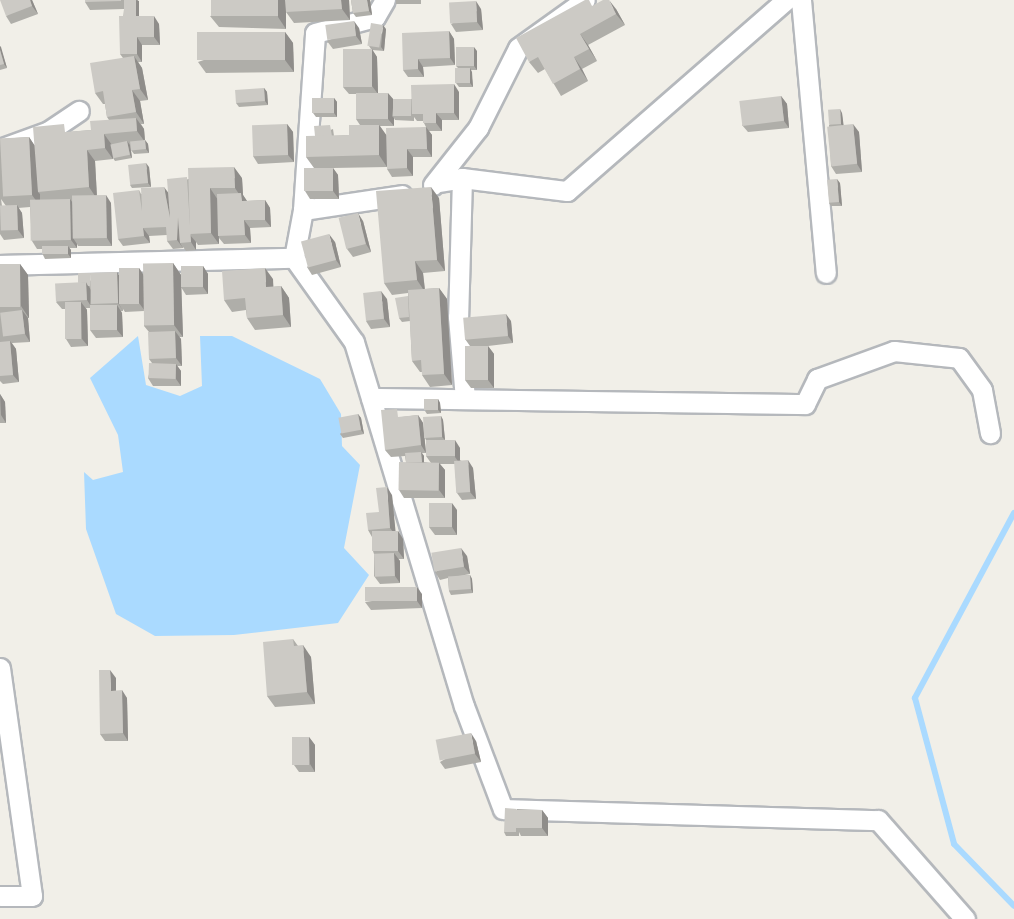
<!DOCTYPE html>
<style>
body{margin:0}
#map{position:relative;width:1014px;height:919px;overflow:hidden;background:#f1efe8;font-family:Cabin,sans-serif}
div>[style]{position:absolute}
.water>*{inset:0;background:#aadaff}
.stream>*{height:6px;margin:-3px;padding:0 3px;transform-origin:3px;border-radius:3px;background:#aadaff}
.roads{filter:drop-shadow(2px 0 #b5b8bc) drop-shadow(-2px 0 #b5b8bc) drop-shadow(0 2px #b5b8bc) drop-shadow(0 -2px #b5b8bc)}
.minor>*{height:19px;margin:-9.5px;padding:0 9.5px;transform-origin:9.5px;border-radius:9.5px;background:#fff}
.wall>*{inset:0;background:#afaea9;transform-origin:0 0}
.shaded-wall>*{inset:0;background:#8f8d8a}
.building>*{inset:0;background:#cccac5;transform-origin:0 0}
span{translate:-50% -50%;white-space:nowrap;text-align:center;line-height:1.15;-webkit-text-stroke:5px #fff;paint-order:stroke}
</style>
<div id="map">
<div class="water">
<i style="clip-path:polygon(138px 336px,146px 385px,180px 396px,202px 386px,200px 336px,232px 336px,320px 379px,341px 414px,342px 446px,360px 465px,344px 548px,369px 575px,338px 623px,234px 635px,155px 636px,116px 614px,86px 529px,84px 472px,93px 480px,123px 472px,118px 435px,90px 378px)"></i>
</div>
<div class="stream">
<i style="left:1014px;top:513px;width:210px;rotate:118.2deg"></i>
<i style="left:915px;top:698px;width:151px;rotate:75deg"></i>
<i style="left:954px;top:844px;width:86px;rotate:45.9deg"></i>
</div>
<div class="roads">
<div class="minor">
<i style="left:801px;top:0;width:274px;rotate:84.8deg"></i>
<i style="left:0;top:149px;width:52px;rotate:-20.2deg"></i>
<i style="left:49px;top:131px;width:36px;rotate:-34deg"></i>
<i style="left:462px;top:178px;width:139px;rotate:91.6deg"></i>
<i style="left:458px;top:317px;width:82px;rotate:85.1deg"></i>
<i style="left:438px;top:182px;width:24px;rotate:-9deg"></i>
<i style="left:462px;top:178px;width:106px;rotate:7.1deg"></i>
<i style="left:567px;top:191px;width:291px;rotate:-41.1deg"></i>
<i style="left:433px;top:185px;width:73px;rotate:-51.7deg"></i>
<i style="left:478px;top:128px;width:89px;rotate:-63.4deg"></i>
<i style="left:518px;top:48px;width:82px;rotate:-35.6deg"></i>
<i style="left:303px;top:210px;width:100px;rotate:-8.6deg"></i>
<i style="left:294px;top:258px;width:103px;rotate:54.5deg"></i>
<i style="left:354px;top:342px;width:380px;rotate:73.2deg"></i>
<i style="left:464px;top:706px;width:110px;rotate:69.3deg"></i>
<i style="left:503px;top:809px;width:375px;rotate:1.7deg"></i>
<i style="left:878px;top:820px;width:132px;rotate:48.7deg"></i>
<i style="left:0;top:265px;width:294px;rotate:-1.4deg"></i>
<i style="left:294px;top:258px;width:49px;rotate:-79.4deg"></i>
<i style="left:303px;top:210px;width:177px;rotate:-86.1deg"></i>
<i style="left:315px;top:33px;width:62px;rotate:-14.9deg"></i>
<i style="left:375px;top:17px;width:20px;rotate:-60deg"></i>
<i style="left:371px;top:398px;width:434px;rotate:0.8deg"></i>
<i style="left:805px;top:404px;width:28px;rotate:-64deg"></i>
<i style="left:817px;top:379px;width:82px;rotate:-20deg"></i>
<i style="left:894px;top:351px;width:65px;rotate:6.1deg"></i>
<i style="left:959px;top:358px;width:39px;rotate:54deg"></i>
<i style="left:982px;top:390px;width:44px;rotate:79.5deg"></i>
<i style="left:0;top:668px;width:230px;rotate:82deg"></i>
<i style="left:32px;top:896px;width:32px;rotate:180deg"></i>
</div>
</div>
<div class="wall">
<i style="clip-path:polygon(32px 0,38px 14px,11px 24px,6px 16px)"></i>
<i style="clip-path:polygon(evenodd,85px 0,138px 0,139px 16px,159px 24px,160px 45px,142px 45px,142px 62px,138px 62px,142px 68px,148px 100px,140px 101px,144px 124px,141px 124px,144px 129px,145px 140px,148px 144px,149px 153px,134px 154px,131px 150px,132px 158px,115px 161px,113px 158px,113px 159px,95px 161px,97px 196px,111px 203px,112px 246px,78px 246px,77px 244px,77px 248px,69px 248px,71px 250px,71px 258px,45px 259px,43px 255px,42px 249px,37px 249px,32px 241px,30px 207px,18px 208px,22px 213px,24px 238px,4px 240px,0 234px,0 139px,29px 137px,34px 145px,69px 132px,91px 130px,109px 120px,107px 117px,105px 104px,103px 104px,95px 93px,123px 58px,120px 54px,124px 9px,90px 10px,85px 2px,85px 0,1px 199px,6px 206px,2px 206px,1px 199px)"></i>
<i style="clip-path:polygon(349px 0,350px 20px,294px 23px,286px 12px,286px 8px,286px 29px,219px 27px,210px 16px)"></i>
<i style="clip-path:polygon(351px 0,370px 0,372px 15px,356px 17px,353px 13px)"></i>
<i style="left:396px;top:0;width:25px;height:4px"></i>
<i style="clip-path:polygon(593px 6px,616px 9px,625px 25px,588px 45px,597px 61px,582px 69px,588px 81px,561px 96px,545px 69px,538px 73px,529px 62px)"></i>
<i style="clip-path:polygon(481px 9px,483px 30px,456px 32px,451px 24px)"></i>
<i style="clip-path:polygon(359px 28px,362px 44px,333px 49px,327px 41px)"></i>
<i style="clip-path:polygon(evenodd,386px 29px,384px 51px,372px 50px,377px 57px,378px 93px,393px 99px,411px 99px,459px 92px,459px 120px,442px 120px,442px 131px,429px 131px,432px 135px,432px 157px,413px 157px,413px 176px,392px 177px,387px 169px,387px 167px,333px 168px,338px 175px,339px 199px,310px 199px,305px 191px,314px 168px,306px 157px,315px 136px,333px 129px,334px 136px,349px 135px,360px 125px,356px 119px,356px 94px,349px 94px,343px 87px,371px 49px,369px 46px,386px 29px,414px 117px,417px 121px,423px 121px,426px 127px,386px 135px,380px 126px,394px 126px,394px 118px,395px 120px,414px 121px,414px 117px)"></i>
<i style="clip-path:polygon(449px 31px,454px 39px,455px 65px,423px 67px,424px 77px,408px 77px,403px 70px)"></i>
<i style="clip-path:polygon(285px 32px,293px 43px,294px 72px,206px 73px,198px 62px)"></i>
<i style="clip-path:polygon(0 46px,7px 68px,0 70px)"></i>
<i style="clip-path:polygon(477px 51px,477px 70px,471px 70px,473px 87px,459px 87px,456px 83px,458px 68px,456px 66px)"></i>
<i style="clip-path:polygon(264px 88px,267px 92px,268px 105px,239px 107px,236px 103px)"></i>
<i style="clip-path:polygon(781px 96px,787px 104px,789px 128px,748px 132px,742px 125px)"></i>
<i style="clip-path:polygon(334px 98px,337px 102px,337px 117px,316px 117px,313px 113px)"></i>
<i style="clip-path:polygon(842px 113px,843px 125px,859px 132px,862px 172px,836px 174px,831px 166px,829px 125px)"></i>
<i style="clip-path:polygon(287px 124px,293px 132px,294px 162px,258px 164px,253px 156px)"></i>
<i style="clip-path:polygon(149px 167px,151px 187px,132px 188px,130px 185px)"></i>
<i style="clip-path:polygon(242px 178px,243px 195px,247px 201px,265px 200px,270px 208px,271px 227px,250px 228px,251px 243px,224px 244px,219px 238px,219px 244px,198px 245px,196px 242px,196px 250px,186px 251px,183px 247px,183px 248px,173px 249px,167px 241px,167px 235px,149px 236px,150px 243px,123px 246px,118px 239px,139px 190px,141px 194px,168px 193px,188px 179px)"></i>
<i style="clip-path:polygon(840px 183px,842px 206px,831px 206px,829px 203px)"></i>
<i style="clip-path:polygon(439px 198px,445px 271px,423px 273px,425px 289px,439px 288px,447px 299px,452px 385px,430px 387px,422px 375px,422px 372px,420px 372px,412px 361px,410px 321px,402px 322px,399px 318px,408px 296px,408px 293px,392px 295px,384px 283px)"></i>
<i style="clip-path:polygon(363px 221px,371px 252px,353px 257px,347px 249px)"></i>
<i style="clip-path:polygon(335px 242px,341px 267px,312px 275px,307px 267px)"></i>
<i style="clip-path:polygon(173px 263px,181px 275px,203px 266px,208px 274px,208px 294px,186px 295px,181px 287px,183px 337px,179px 337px,181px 339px,182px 366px,177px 366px,181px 371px,181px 386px,153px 386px,148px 378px,152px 363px,149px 359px,149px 332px,144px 326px,144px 311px,125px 312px,123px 309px,123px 311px,121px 311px,122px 313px,123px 337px,96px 338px,90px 330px,90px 308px,86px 308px,87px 310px,88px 346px,71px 347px,66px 339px,65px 309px,62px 309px,56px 302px,78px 283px,119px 275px,139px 268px,143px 274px)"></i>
<i style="clip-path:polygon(0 264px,20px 264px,28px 275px,29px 318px,28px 318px,30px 342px,12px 343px,16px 349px,19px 382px,3px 384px,0 381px)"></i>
<i style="clip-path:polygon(273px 279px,273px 287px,281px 286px,289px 298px,291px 327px,255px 330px,247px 318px,246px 310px,232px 312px,224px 300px)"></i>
<i style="clip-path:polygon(387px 299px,390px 327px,371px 329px,366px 321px)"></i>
<i style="clip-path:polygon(511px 321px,513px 343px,488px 346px,494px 354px,494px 388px,471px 388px,465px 380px,470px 346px,465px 339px)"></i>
<i style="clip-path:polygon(0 394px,5px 402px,6px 423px,0 423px)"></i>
<i style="clip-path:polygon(438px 399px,440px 403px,441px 413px,427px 414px,425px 411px)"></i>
<i style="clip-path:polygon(358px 414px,361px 418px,364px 434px,343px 438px,340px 434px)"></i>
<i style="clip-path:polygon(418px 415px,423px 423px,426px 453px,422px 453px,424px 456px,424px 462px,431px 463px,426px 456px,426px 440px,425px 438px,441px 416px,443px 420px,445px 440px,460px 448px,460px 460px,473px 468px,476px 499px,462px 500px,457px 493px,455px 464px,440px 464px,445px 470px,445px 498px,404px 498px,399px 490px,406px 462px,405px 456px,391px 457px,385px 450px,402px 417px)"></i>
<i style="clip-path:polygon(392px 495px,395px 531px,398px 531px,403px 539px,404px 559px,398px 559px,400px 561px,400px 583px,380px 584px,374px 576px,374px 554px,373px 551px,372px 537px,368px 530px,379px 512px)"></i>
<i style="clip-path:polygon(457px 510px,457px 535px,435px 535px,429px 527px)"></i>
<i style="clip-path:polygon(467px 556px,470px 574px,459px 576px,470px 575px,472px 579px,473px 593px,451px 595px,449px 591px,448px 578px,440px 580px,435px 572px)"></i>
<i style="clip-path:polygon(422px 594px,422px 608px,371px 610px,365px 602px)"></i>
<i style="clip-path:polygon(293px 639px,298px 646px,311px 657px,315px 704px,275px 707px,267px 696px)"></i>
<i style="clip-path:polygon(116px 678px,116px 691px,127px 698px,128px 741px,105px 741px,100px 734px)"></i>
<i style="clip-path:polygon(309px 737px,315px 745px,315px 772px,299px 772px,294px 765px)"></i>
<i style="clip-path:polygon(476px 741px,481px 762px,445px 769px,440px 762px)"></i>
<i style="clip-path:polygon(517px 809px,542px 810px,548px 818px,548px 836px,521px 836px,519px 832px,519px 836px,506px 836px,504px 832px)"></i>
</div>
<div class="shaded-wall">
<i style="clip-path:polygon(30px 0,32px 0,38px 14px,32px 6px)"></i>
<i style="clip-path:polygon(136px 0,139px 1px,139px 24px,136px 20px)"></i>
<i style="clip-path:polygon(278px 0,286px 0,286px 29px,278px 17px)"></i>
<i style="clip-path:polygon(341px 0,349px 0,350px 20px,342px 9px)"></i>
<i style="clip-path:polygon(367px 0,370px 0,372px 15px,369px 11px)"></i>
<i style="clip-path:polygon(609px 0,616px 9px,625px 25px,616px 14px)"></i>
<i style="clip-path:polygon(476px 1px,481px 9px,483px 30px,477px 22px)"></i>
<i style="clip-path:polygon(154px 16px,159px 24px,160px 45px,154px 37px)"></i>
<i style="clip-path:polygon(354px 21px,359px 28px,362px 44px,356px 36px)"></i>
<i style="clip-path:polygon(383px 25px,386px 29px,384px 51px,381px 47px)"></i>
<i style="clip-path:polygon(449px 31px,454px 39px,455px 65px,450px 58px)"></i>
<i style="clip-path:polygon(285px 32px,293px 43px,294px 72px,285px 60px)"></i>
<i style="clip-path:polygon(580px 34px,588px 45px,597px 61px,589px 49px)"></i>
<i style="clip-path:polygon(137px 37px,142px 45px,142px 62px,137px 54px)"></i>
<i style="clip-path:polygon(0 46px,1px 47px,7px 68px,4px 64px,0 50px)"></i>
<i style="clip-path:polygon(474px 47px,477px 51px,477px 70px,474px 66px)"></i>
<i style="clip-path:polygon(372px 49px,377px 57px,378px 94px,372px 86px)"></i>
<i style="clip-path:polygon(134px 56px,142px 68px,148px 100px,140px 89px)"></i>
<i style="clip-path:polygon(574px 57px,582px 69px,588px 81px,580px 69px)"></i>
<i style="clip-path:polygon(418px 59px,423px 67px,424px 77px,418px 69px)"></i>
<i style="clip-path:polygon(470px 68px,472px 72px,473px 87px,470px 83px)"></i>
<i style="clip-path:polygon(454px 84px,459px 92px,459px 120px,454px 113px)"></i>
<i style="clip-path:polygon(264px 88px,267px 92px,268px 105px,265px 101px)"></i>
<i style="clip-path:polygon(132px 90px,140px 101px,144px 124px,136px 112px)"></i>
<i style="clip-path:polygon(388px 93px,394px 100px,392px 116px,394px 118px,394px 126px,388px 119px)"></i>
<i style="clip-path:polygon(781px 96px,787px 104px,789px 128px,784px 121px)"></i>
<i style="clip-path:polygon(334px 98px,337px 102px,337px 117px,334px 113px)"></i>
<i style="clip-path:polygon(840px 109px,842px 113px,844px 128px,841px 124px)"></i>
<i style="clip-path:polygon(436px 113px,442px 120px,442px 131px,436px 123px)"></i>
<i style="clip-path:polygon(136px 118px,144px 129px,145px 142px,137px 131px)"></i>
<i style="clip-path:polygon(287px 124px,293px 132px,294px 162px,288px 155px)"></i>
<i style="clip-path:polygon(853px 124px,859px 132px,862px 172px,857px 164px)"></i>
<i style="clip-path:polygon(379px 125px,387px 136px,387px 167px,379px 155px)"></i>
<i style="clip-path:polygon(426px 127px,432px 135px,432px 157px,427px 149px)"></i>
<i style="clip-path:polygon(104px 134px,112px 145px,113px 159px,105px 148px)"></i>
<i style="clip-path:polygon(29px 137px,37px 149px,38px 192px,40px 194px,40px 206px,32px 195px)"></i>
<i style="clip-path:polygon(145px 140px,148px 144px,149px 153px,146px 149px)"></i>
<i style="clip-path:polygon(127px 141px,130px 145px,132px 158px,130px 155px)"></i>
<i style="clip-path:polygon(407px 149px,413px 157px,413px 176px,407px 168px)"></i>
<i style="clip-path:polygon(87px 150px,95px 161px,97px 199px,89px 187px)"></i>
<i style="clip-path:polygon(146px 163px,149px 167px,151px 187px,148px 183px)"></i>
<i style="clip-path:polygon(234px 167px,242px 178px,243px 195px,247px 201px,242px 201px,241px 197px,235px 188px)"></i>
<i style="clip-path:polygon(333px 168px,338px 175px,339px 199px,333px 191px)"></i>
<i style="clip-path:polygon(837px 179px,840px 183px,842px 206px,839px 202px)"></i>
<i style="clip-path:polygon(164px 187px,170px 195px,170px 218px)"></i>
<i style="clip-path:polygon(431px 187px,439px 198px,445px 271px,437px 260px)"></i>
<i style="clip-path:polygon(210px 188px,218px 200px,219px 244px,211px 233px)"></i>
<i style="clip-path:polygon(106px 195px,111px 203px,112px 246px,107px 238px)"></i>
<i style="clip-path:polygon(70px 199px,75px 206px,73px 238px,77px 244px,77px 248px,71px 240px)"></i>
<i style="clip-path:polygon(265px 200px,270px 208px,271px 227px,265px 220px)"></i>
<i style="clip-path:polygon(17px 205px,22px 213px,24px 238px,18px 230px)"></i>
<i style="clip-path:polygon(358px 213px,363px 221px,371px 252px,366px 244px)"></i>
<i style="clip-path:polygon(178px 217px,180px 243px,183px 248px,177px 240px)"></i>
<i style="clip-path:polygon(244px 220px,250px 228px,251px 243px,245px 235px)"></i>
<i style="clip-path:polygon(143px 228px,149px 236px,150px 243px,144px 236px)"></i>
<i style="clip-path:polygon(329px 234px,335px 242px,341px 267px,336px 260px)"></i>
<i style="clip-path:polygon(190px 235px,196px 242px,196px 250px,191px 242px)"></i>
<i style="clip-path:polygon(68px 246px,71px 250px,71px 258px,68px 254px)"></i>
<i style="clip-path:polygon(415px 261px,423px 273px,425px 292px,417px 280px)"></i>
<i style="clip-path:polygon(173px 263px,181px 275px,183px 337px,174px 325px)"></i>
<i style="clip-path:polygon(20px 264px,28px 275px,29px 318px,21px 306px)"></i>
<i style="clip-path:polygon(203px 266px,208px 274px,208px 294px,203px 287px)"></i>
<i style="clip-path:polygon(139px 268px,144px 276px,145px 311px,139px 303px)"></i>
<i style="clip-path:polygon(265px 268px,273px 279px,274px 299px,266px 287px)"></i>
<i style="clip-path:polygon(117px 272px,122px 280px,119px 304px,123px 311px,118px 303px)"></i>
<i style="clip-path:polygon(86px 282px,91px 290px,90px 304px,92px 308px,87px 300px)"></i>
<i style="clip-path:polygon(281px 286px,289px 298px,291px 327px,283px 315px)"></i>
<i style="clip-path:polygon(439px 288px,447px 299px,452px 385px,444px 374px)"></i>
<i style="clip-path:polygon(381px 291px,387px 299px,390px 327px,384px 319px)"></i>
<i style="clip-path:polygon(81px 302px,87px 310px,88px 346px,82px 339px)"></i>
<i style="clip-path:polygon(117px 305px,122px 313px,123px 337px,117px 330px)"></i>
<i style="clip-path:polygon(22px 310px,28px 318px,30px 342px,25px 334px)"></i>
<i style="clip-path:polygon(506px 314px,511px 321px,513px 343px,508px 336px)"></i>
<i style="clip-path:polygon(175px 331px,181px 339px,182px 366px,176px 358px)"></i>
<i style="clip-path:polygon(10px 341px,16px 349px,19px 382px,13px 375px)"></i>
<i style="clip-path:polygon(488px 346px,494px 354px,494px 388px,488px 380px)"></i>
<i style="clip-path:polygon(176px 364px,181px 371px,181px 386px,176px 379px)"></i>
<i style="clip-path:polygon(0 394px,5px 402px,6px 423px,1px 415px)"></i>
<i style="clip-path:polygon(438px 399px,440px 403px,441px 413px,438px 410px)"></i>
<i style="clip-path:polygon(358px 414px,361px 418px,364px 434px,361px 430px)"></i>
<i style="clip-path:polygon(418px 415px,423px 423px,426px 453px,421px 445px)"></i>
<i style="clip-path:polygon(441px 416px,443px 420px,445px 440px,442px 437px)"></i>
<i style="clip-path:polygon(455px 440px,460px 448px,460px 464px,455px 457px)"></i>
<i style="clip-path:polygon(421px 452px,424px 456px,424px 468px,422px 464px)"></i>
<i style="clip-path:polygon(468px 460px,473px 468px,476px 499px,470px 492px)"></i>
<i style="clip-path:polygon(439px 463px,445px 470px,445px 498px,439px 490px)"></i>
<i style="clip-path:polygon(387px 487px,392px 495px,396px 536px,390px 528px)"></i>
<i style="clip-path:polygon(452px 503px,457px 510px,457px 535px,452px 527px)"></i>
<i style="clip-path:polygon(398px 531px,403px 539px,404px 559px,398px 551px)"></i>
<i style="clip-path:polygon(461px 548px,467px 556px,470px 574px,464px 567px)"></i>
<i style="clip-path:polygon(394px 553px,400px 561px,400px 583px,395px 576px)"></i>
<i style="clip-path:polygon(470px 575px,472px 579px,473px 593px,471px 589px)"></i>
<i style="clip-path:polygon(417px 587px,422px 594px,422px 608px,417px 601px)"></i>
<i style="clip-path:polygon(303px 645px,311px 657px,315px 704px,307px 692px)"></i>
<i style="clip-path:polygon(110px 670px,116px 678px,116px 699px,111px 691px)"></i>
<i style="clip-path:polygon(122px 690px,127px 698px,128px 741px,123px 733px)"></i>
<i style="clip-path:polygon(471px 733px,476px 741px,481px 762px,475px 754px)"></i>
<i style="clip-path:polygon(309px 737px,315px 745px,315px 772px,310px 764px)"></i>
<i style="clip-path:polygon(542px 810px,548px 818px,548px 836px,542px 828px)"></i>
</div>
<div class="building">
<i style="clip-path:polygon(0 0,30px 0,32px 6px,6px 16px)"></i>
<i style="clip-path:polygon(85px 0,121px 0,121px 1px,85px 2px)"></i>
<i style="left:124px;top:0;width:12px;height:16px"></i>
<i style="left:211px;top:0;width:67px;height:16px"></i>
<i style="clip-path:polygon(285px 0,341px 0,342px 9px,286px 12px)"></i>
<i style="clip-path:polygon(351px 0,367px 0,369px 11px,353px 13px)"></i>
<i style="clip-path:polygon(585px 0,589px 0,592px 6px,603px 0,609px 0,616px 14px,580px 34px,589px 49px,574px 57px,580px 69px,553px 84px,538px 57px,529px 62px,516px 38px)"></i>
<i style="left:476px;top:1px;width:21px;height:27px;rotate:87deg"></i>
<i style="clip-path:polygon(119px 16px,154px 16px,154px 37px,137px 37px,137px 54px,120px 54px)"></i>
<i style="left:354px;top:21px;width:15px;height:29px;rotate:82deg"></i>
<i style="left:371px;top:23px;width:12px;height:23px;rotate:9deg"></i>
<i style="clip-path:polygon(449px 31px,450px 58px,418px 59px,418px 69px,403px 70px,402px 33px)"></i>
<i style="left:285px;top:32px;width:28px;height:88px;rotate:90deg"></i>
<i style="left:474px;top:47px;width:19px;height:18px;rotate:90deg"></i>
<i style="left:343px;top:49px;width:29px;height:38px"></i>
<i style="clip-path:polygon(0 50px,4px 64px,0 65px)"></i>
<i style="clip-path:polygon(134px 56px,140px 89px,132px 90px,136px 112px,107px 117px,103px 91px,95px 93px,90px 63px)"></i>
<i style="left:455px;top:68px;width:15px;height:15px"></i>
<i style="clip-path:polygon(454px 84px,454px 113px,436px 113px,436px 123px,423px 123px,423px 114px,412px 114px,411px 85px)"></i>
<i style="left:264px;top:88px;width:13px;height:29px;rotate:86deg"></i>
<i style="left:356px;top:93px;width:32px;height:26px"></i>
<i style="left:781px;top:96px;width:25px;height:42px;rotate:83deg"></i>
<i style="left:312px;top:98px;width:22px;height:15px"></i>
<i style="left:393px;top:99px;width:18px;height:17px"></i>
<i style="left:840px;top:109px;width:15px;height:12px;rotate:86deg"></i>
<i style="clip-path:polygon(136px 118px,137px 131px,104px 134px,105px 148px,87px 150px,89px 187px,38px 192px,33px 127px,64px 124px,65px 132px,91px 130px,90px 121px)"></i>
<i style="left:287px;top:124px;width:31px;height:35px;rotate:88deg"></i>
<i style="left:853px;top:124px;width:40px;height:26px;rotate:84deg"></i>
<i style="clip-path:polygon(330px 125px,332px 136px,315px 136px,314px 126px)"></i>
<i style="clip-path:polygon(349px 125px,379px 125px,379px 155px,306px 157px,306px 136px,349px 135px)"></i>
<i style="clip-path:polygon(426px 127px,427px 149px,407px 149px,407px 168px,387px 169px,386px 128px)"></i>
<i style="left:29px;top:137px;width:58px;height:29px;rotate:87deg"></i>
<i style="left:145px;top:140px;width:9px;height:15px;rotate:84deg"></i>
<i style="left:127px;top:141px;width:14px;height:17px;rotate:78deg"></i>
<i style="left:146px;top:163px;width:20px;height:18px;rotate:84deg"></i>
<i style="clip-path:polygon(234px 167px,235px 188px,210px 188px,211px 233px,190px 234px,188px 168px)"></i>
<i style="left:304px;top:168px;width:29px;height:23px"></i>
<i style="clip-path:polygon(187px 177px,191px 242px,180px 243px,178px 217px,177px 240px,167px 241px,166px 227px,143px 228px,144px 236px,118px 239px,113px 193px,139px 190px,142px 211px,141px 188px,164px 187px,170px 218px,167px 179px)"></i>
<i style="left:837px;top:179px;width:23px;height:10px;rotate:85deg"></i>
<i style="clip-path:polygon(431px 187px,437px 260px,415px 261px,417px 280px,384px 283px,376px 191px)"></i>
<i style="clip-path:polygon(241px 193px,242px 201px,265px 200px,265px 220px,244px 220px,245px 235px,218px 236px,217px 194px)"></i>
<i style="left:106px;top:195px;width:43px;height:34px;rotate:89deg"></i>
<i style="left:70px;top:199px;width:41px;height:40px;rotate:89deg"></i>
<i style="left:17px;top:205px;width:25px;height:17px;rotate:88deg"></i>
<i style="left:358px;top:213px;width:32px;height:20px;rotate:76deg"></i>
<i style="left:329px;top:234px;width:27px;height:29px;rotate:75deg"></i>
<i style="left:68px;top:246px;width:8px;height:26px;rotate:90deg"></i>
<i style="left:173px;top:263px;width:62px;height:30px;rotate:89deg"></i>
<i style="left:0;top:264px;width:20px;height:43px"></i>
<i style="left:203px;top:266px;width:21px;height:22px;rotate:90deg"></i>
<i style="left:119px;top:268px;width:20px;height:36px"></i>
<i style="clip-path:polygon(265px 268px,266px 287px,281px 286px,283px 315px,247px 318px,245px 298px,224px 300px,222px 271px)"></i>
<i style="left:117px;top:272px;width:31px;height:27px;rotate:88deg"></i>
<i style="clip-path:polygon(78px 273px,90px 273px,90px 286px,88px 286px,86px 282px,78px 283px)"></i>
<i style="left:86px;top:282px;width:18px;height:31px;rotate:87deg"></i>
<i style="clip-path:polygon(439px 288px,444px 374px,422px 375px,421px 360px,412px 361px,408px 290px)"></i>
<i style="left:381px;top:291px;width:28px;height:18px;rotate:84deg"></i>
<i style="clip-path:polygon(408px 296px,409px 317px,399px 318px,395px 298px)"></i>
<i style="left:65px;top:302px;width:16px;height:37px"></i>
<i style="left:117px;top:305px;width:25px;height:27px;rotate:90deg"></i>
<i style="left:22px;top:310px;width:24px;height:22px;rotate:83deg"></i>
<i style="left:506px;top:314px;width:22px;height:43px;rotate:85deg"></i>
<i style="left:175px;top:331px;width:27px;height:27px;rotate:88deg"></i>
<i style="clip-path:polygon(10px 341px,13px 375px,0 376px,0 342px)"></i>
<i style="left:465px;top:346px;width:23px;height:34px"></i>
<i style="left:149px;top:363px;width:27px;height:15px;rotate:2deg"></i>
<i style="left:438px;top:399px;width:11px;height:14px;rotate:90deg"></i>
<i style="clip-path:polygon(397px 409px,398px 417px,418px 415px,421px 445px,385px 450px,381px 410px)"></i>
<i style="left:358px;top:414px;width:16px;height:20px;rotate:79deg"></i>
<i style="left:441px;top:416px;width:21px;height:18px;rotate:87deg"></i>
<i style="left:426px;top:440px;width:29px;height:16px"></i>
<i style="clip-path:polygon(421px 452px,422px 462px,406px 462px,405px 453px)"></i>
<i style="left:468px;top:460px;width:32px;height:14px;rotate:86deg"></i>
<i style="left:399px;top:462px;width:40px;height:28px;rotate:1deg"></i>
<i style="clip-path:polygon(387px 487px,390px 528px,368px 530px,366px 513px,379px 512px,376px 488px)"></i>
<i style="left:429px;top:503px;width:23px;height:24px"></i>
<i style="left:372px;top:531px;width:26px;height:20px"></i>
<i style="left:461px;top:548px;width:19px;height:30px;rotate:81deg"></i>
<i style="left:394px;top:553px;width:23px;height:20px;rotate:88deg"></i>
<i style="left:470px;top:575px;width:14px;height:22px;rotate:86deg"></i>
<i style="left:417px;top:587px;width:14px;height:52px;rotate:90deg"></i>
<i style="clip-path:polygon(293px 639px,294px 646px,303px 645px,307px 692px,267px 696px,263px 642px)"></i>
<i style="clip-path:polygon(99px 670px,110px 670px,111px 691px,122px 690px,123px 733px,100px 734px)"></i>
<i style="left:471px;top:733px;width:21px;height:36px;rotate:79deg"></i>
<i style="left:292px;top:737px;width:17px;height:28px"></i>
<i style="clip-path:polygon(505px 808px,517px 809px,516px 810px,516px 832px,504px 832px)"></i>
<i style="left:516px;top:810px;width:26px;height:18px"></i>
</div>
</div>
